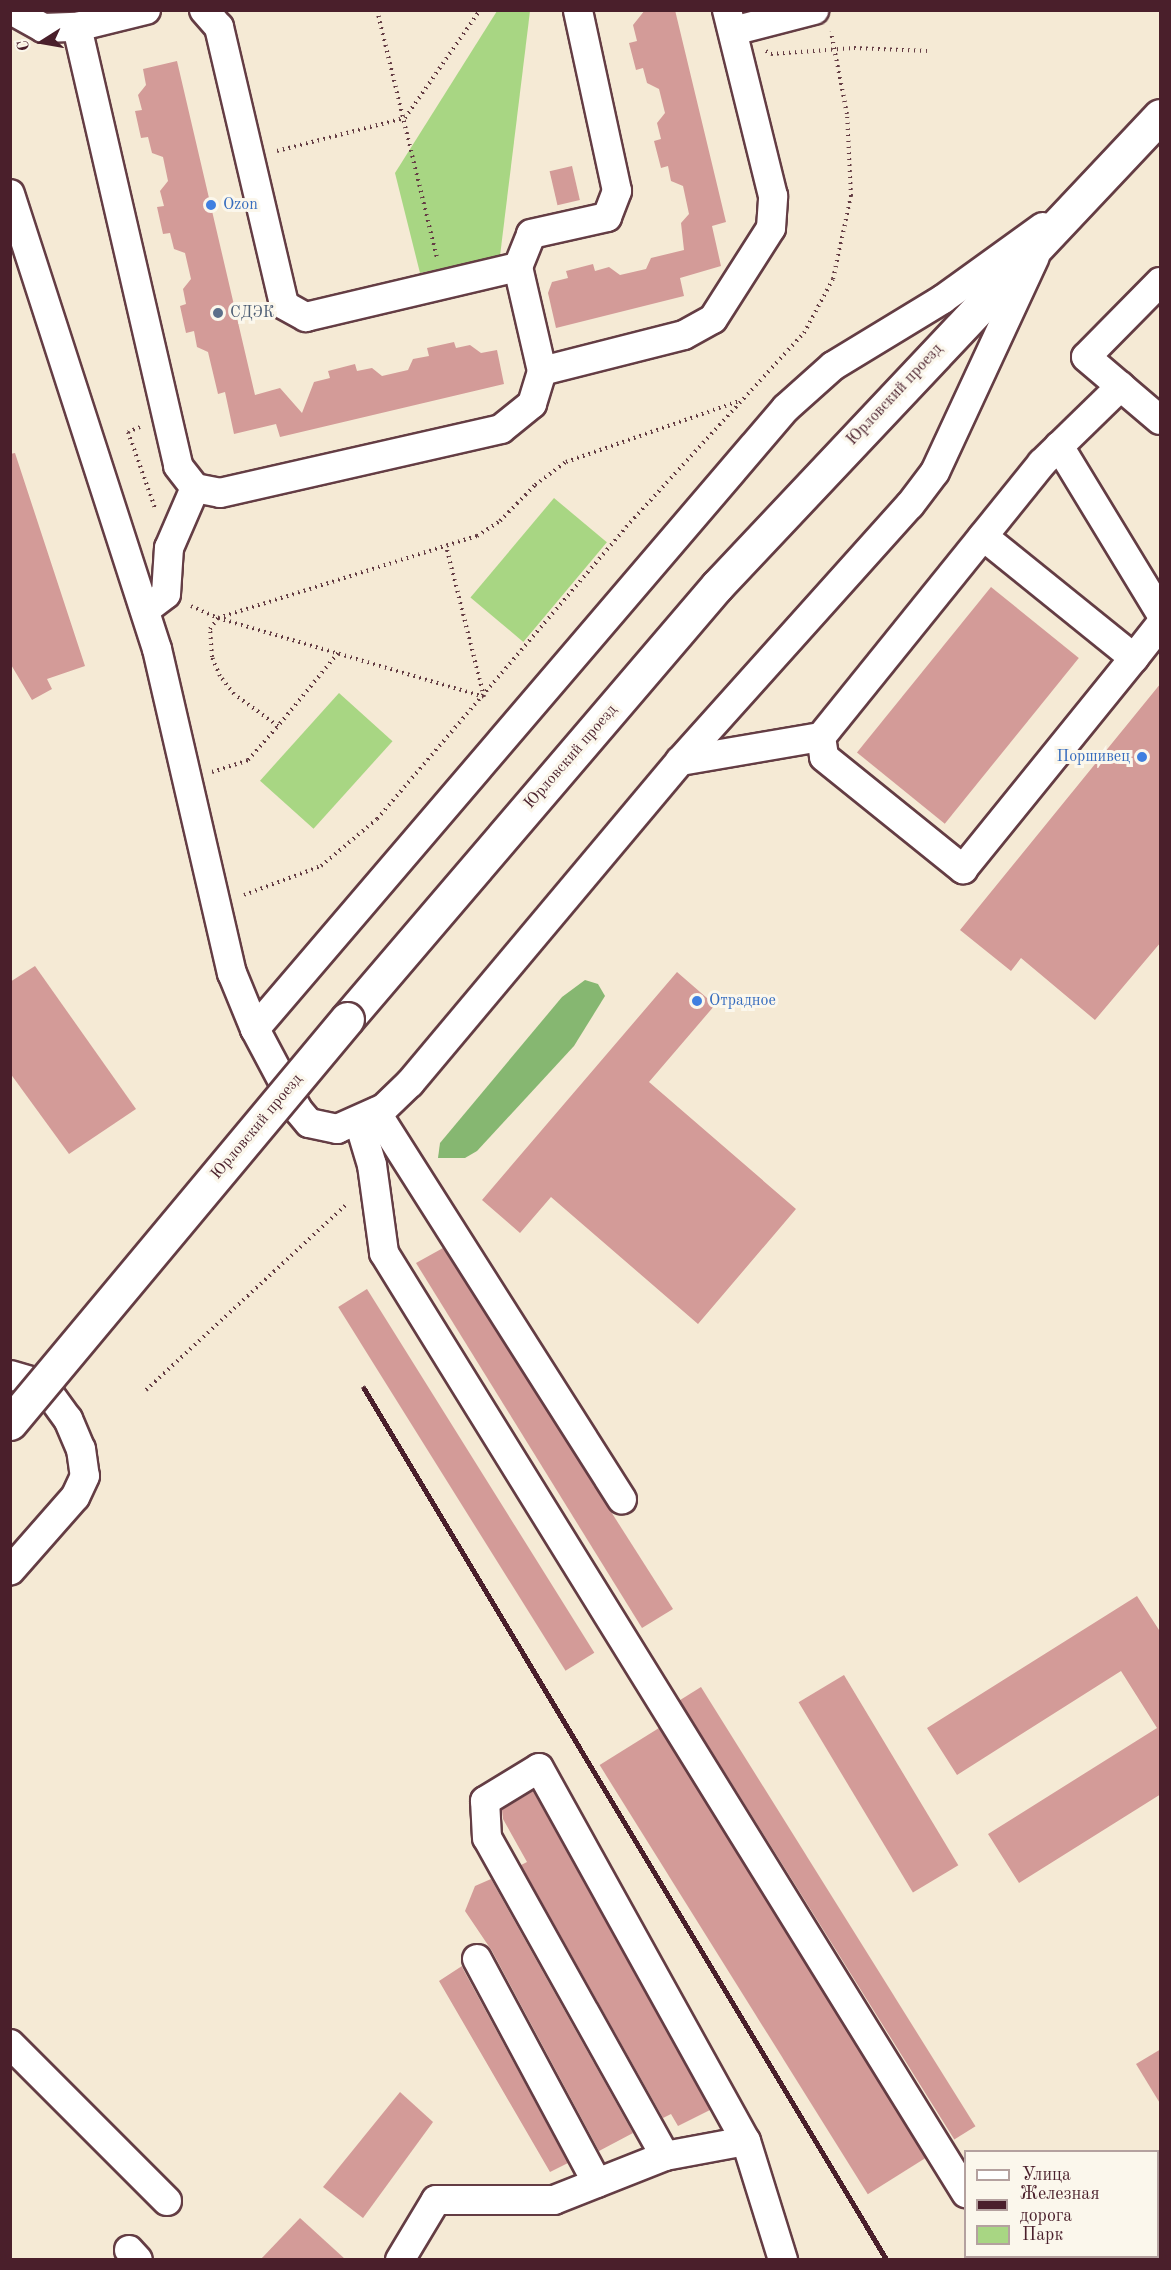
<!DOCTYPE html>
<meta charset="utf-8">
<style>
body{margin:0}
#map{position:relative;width:1171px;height:2270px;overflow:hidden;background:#f5ead5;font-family:"Old Standard TT",serif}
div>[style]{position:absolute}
.green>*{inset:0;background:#a8d683;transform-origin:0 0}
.forest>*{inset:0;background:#86b771}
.building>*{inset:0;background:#d39b98;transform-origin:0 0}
.path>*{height:4px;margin-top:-2px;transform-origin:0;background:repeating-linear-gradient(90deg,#643d44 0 1.5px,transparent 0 6px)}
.roads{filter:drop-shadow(2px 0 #643d44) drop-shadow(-2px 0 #643d44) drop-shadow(0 2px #643d44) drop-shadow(0 -2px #643d44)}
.minor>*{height:28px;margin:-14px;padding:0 14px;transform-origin:14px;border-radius:14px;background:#fff}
.major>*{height:33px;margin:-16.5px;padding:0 16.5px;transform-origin:16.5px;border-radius:16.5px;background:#fff}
.rail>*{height:4.5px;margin:-2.25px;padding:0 2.25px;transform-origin:2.25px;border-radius:2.25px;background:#4a1f2b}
.bridges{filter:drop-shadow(2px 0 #643d44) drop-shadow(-2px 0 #643d44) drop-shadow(0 2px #643d44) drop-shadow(0 -2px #643d44)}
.major-bridge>*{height:33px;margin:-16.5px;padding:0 16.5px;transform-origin:16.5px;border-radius:16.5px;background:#fff}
.dots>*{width:16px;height:16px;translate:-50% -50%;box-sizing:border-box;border:3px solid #fbf7ec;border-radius:50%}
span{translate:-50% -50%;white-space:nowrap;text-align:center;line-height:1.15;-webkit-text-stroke:6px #fbf7ec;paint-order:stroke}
.shop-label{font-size:16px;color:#366cbe}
.left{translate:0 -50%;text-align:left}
.right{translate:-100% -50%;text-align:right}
.service-label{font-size:16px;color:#4e5e75}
.street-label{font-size:16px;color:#4a1f2b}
.frame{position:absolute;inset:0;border:12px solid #4a1f2b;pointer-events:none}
.legend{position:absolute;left:964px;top:2150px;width:195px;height:108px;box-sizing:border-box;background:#fbf7ec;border:2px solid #b4a19f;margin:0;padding:8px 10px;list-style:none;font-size:18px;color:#4a1f2b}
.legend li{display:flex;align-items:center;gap:12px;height:30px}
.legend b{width:30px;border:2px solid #b4a19f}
.north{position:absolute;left:12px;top:12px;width:60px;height:60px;-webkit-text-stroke:4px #fbf7ec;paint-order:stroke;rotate:259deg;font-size:16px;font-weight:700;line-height:24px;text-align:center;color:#4a1f2b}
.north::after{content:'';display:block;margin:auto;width:21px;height:27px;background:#4a1f2b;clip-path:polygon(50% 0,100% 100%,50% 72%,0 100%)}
</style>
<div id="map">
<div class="green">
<i style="clip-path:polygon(497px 11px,530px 11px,500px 256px,420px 273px,395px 173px)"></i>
<i style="left:554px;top:498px;width:69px;height:130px;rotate:40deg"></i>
<i style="left:339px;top:693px;width:72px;height:118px;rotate:42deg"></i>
</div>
<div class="forest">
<i style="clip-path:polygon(585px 980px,598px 984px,605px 996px,574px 1046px,477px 1151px,465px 1158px,438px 1158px,440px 1143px,562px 997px)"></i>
</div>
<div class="building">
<i style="clip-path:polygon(645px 10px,675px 10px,726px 222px,712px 226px,721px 266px,680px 278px,684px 296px,556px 328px,548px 293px,552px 282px,568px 278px,566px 271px,593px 264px,595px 271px,609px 267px,620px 275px,646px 269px,651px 258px,684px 250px,681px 223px,689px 214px,683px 186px,671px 181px,668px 166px,661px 168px,654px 141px,661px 139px,657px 123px,665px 113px,659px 89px,647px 83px,643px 68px,636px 70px,629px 43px,637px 41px,633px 25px)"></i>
<i style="clip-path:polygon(177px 61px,255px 395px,280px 388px,302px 413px,314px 382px,330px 378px,328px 371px,355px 364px,357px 371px,372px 368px,382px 376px,408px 370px,413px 359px,429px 356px,427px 348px,454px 342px,456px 348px,470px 345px,481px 353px,497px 350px,504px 384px,280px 437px,276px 424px,234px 434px,225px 392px,218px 394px,208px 352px,197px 347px,194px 331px,186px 333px,180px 306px,186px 304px,183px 289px,191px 279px,185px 253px,174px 249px,170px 233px,163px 234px,157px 207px,164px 206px,160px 191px,168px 181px,163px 157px,152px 153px,148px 137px,141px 138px,135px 111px,142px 110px,138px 95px,146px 85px,143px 69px)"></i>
<i style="left:572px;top:166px;width:35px;height:23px;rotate:77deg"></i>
<i style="clip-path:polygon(15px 453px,85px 666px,47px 679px,52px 689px,32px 700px,10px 663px,10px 454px)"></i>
<i style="left:991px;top:587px;width:113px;height:213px;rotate:39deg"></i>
<i style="clip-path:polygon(1161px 683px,1161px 942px,1095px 1020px,1021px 958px,1011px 971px,960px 930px)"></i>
<i style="clip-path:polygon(35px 966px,136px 1109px,69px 1154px,10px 1073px,10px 982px)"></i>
<i style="clip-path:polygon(677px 972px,715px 1005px,649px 1082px,796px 1209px,698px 1324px,551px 1197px,520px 1233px,482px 1200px)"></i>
<i style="clip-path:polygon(443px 1248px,673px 1609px,642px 1628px,416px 1263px)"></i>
<i style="left:367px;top:1289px;width:429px;height:34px;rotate:58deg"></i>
<i style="clip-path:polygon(1137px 1596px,1161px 1633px,1161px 1794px,1019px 1883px,988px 1834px,1157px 1728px,1121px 1671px,957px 1775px,927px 1728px)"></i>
<i style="left:844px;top:1675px;width:222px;height:53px;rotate:59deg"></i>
<i style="left:701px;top:1687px;width:518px;height:25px;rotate:58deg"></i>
<i style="left:659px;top:1728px;width:506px;height:70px;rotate:58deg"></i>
<i style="clip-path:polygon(533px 1791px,710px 2110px,678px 2126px,671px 2114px,663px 2118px,521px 1865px,527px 1862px,503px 1819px,502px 1810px)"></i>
<i style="clip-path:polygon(491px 1879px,633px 2133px,599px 2151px,492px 1951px,465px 1911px,475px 1886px)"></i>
<i style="clip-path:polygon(462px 1966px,462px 1967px,568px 2163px,550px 2172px,439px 1981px)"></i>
<i style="clip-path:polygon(1161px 2049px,1161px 2105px,1136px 2064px)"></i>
<i style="clip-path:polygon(400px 2092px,433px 2122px,363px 2218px,323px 2187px)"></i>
<i style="clip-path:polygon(300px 2218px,345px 2259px,261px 2259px)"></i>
</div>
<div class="path">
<i style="left:377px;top:10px;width:255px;rotate:76.4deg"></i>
<i style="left:766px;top:51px;width:6px;rotate:31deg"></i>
<i style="left:771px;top:54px;width:83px;rotate:-4.1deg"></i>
<i style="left:854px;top:48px;width:73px;rotate:2.4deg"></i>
<i style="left:277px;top:151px;width:132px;rotate:-14.5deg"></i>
<i style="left:405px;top:118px;width:131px;rotate:-55.2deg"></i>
<i style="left:140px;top:427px;width:13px;rotate:157deg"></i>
<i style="left:128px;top:432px;width:81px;rotate:70.4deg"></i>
<i style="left:191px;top:606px;width:30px;rotate:24deg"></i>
<i style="left:218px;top:618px;width:272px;rotate:-17.6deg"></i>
<i style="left:477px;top:536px;width:27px;rotate:-33deg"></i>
<i style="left:500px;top:521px;width:50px;rotate:-45.8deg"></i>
<i style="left:535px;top:485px;width:39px;rotate:-37deg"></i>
<i style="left:566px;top:462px;width:183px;rotate:-19.4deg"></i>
<i style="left:338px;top:653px;width:94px;rotate:129.4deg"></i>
<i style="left:278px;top:726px;width:54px;rotate:-144deg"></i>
<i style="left:234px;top:694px;width:23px;rotate:-128deg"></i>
<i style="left:220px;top:676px;width:21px;rotate:-113deg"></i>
<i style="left:212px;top:657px;width:28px;rotate:-94deg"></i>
<i style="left:210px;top:629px;width:14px;rotate:-54deg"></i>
<i style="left:218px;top:618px;width:277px;rotate:16.5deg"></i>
<i style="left:484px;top:697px;width:156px;rotate:-104.1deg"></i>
<i style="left:212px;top:772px;width:38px;rotate:-18deg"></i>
<i style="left:248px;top:760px;width:45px;rotate:-48.6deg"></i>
<i style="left:244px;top:895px;width:82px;rotate:-20.6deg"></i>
<i style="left:321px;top:866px;width:73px;rotate:-40deg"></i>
<i style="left:377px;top:819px;width:384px;rotate:-49.5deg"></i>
<i style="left:626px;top:527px;width:263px;rotate:-47.5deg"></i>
<i style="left:804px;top:333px;width:61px;rotate:-61.8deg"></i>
<i style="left:833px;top:279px;width:85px;rotate:-77.8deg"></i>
<i style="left:851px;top:196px;width:82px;rotate:-92.8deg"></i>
<i style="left:847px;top:114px;width:84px;rotate:-101deg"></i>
<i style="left:146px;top:1390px;width:275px;rotate:-42.8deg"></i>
</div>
<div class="roads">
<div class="minor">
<i style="left:11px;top:10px;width:37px;rotate:29deg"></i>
<i style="left:43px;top:28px;width:34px;rotate:-2deg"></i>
<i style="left:146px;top:10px;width:71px;rotate:166.2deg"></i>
<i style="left:77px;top:27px;width:450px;rotate:77deg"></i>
<i style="left:178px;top:466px;width:28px;rotate:52deg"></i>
<i style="left:195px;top:488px;width:25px;rotate:11deg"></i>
<i style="left:220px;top:493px;width:288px;rotate:-12.8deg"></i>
<i style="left:501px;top:429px;width:40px;rotate:-39deg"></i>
<i style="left:532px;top:404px;width:34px;rotate:-73deg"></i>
<i style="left:542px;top:371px;width:107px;rotate:-103deg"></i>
<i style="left:518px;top:267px;width:35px;rotate:-68deg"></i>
<i style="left:531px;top:234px;width:78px;rotate:-12.6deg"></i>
<i style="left:607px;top:217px;width:28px;rotate:-69deg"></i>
<i style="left:617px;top:191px;width:185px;rotate:-102.2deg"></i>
<i style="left:204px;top:10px;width:23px;rotate:49deg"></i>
<i style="left:219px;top:27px;width:285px;rotate:76.8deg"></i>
<i style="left:284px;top:305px;width:25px;rotate:29deg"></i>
<i style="left:306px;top:317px;width:218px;rotate:-13.3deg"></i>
<i style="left:733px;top:31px;width:84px;rotate:-14.5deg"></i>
<i style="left:10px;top:194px;width:478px;rotate:72.1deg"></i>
<i style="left:157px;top:649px;width:333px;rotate:77deg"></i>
<i style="left:232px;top:973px;width:61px;rotate:67.7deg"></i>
<i style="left:255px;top:1029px;width:92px;rotate:62deg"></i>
<i style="left:298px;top:1110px;width:17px;rotate:50deg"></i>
<i style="left:309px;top:1123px;width:29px;rotate:12deg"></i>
<i style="left:337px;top:1129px;width:51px;rotate:-24.1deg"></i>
<i style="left:384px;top:1108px;width:36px;rotate:-44deg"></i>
<i style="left:410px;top:1083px;width:420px;rotate:-50deg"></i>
<i style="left:680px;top:761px;width:344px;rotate:-48.1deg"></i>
<i style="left:910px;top:505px;width:41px;rotate:-52.9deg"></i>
<i style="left:935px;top:472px;width:237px;rotate:-65.1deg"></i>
<i style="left:1160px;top:282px;width:105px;rotate:134.6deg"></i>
<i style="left:1086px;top:357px;width:97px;rotate:40.4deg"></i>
<i style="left:542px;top:371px;width:146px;rotate:-14.2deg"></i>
<i style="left:684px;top:335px;width:33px;rotate:-29deg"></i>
<i style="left:713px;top:319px;width:108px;rotate:-57.5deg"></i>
<i style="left:771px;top:228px;width:32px;rotate:-86deg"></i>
<i style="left:773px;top:196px;width:192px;rotate:-103.9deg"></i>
<i style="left:1059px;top:446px;width:194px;rotate:58.7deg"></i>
<i style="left:145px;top:610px;width:26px;rotate:-37deg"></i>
<i style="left:166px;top:594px;width:46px;rotate:-86.3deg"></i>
<i style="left:169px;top:548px;width:65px;rotate:-66.6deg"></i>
<i style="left:1134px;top:658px;width:42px;rotate:-51.8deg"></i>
<i style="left:821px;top:737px;width:20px;rotate:81deg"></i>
<i style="left:824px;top:757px;width:179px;rotate:38.9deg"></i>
<i style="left:963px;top:869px;width:272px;rotate:-51deg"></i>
<i style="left:1134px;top:658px;width:194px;rotate:-141.1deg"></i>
<i style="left:680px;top:761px;width:143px;rotate:-9.7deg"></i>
<i style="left:821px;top:737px;width:352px;rotate:-51.1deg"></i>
<i style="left:1042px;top:463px;width:110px;rotate:-44.3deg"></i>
<i style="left:255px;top:1029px;width:817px;rotate:-49.47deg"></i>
<i style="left:786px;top:408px;width:63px;rotate:-41.8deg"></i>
<i style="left:833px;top:366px;width:129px;rotate:-31.3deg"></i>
<i style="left:943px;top:299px;width:123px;rotate:-35.8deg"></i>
<i style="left:376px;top:1112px;width:459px;rotate:57.6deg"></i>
<i style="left:359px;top:1122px;width:45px;rotate:73.2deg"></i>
<i style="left:372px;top:1165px;width:89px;rotate:82.2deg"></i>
<i style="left:384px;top:1253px;width:1106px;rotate:58.24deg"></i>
<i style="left:10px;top:1375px;width:25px;rotate:16deg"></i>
<i style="left:34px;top:1382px;width:22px;rotate:39deg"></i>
<i style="left:51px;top:1396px;width:29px;rotate:54deg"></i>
<i style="left:68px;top:1419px;width:33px;rotate:67deg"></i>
<i style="left:81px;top:1449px;width:27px;rotate:82deg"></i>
<i style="left:85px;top:1476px;width:23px;rotate:115deg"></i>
<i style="left:75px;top:1497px;width:98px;rotate:131.3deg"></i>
<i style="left:477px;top:1959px;width:254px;rotate:61.8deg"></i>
<i style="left:10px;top:2044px;width:222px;rotate:45deg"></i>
<i style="left:665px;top:2156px;width:364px;rotate:-119.2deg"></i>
<i style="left:487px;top:1838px;width:37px;rotate:-93deg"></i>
<i style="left:485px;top:1801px;width:63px;rotate:-31.4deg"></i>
<i style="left:539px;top:1768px;width:427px;rotate:61deg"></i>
<i style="left:129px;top:2250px;width:13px;rotate:48deg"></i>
<i style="left:1005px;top:2256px;width:4px;rotate:63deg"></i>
<i style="left:400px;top:2260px;width:70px;rotate:-59deg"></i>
<i style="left:436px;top:2200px;width:118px"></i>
<i style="left:554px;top:2200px;width:119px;rotate:-21.6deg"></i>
<i style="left:665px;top:2156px;width:82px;rotate:-10.5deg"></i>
<i style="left:746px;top:2141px;width:125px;rotate:72.7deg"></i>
</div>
<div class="major">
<i style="left:347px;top:1019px;width:570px;rotate:-49.49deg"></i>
<i style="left:717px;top:586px;width:646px;rotate:-46.69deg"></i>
</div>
</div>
<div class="rail">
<i style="left:364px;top:1388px;width:1017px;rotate:59.05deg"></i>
</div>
<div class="bridges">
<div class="major-bridge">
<i style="left:10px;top:1423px;width:526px;rotate:-50.17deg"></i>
</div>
</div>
<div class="dots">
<i style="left:211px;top:205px;background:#3f7fe0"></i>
<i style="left:218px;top:313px;background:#5c6f8a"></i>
<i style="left:1142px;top:757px;background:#3f7fe0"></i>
<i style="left:697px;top:1001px;background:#3f7fe0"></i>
</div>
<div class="shop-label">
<span class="left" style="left:223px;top:205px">Ozon</span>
<span class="right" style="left:1130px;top:757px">Поршивец</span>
<span class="left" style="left:709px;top:1001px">Отрадное</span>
</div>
<div class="service-label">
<span class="left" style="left:230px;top:313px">СДЭК</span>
</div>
<div class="street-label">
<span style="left:895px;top:395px;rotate:-47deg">Юрловский проезд</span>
<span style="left:571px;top:757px;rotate:-49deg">Юрловский проезд</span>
<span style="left:257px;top:1127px;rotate:-50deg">Юрловский проезд</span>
</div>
<div class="frame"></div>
<ul class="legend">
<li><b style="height:8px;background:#fff"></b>Улица</li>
<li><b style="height:8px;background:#4a1f2b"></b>Железная дорога</li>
<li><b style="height:16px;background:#a8d683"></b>Парк</li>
</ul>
<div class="north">С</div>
</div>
